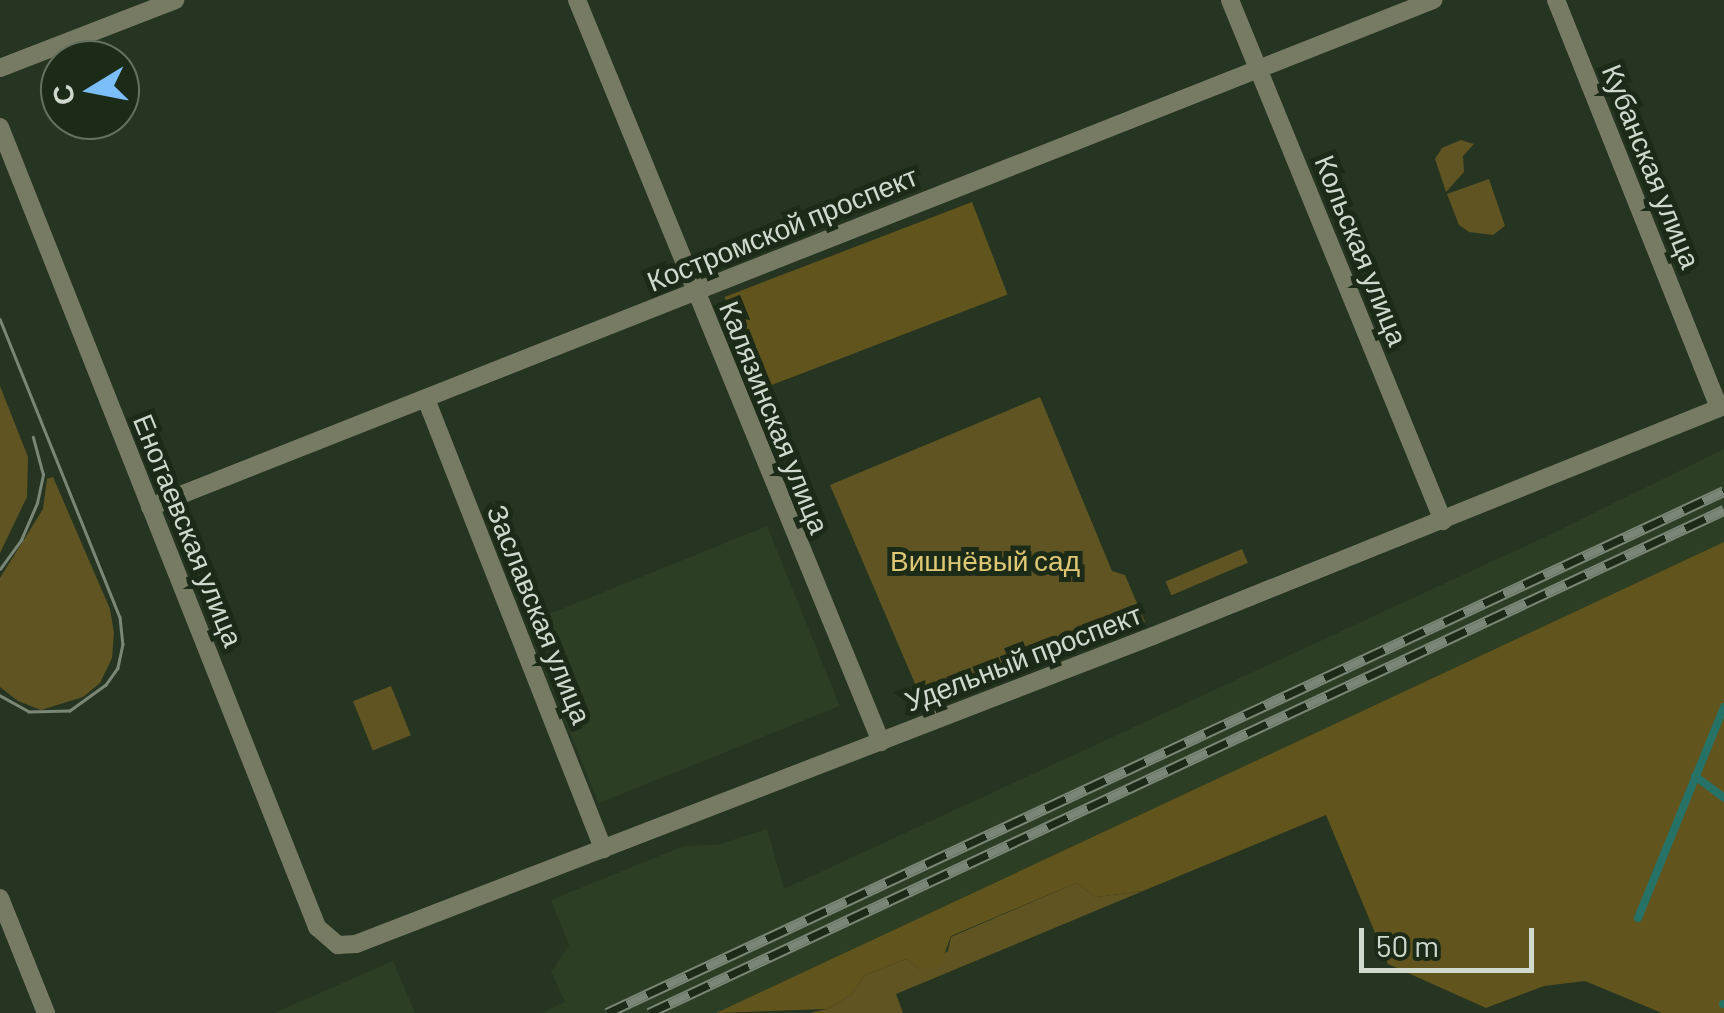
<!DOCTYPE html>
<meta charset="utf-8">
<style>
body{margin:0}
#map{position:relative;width:1724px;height:1013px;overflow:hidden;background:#263521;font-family:Barlow,sans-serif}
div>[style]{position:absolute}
.built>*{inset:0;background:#2c3f25;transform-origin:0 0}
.green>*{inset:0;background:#605423;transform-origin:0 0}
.forest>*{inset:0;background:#62541d;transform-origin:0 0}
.stream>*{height:8px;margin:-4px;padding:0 4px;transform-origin:4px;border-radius:4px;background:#267267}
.minor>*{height:18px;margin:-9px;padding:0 9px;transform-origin:9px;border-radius:9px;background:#777b64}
.tram>*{height:2.5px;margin:-1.25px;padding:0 1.25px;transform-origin:1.25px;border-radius:1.25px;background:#7a8676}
.rail>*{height:11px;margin-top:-5.5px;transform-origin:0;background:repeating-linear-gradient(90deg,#1c2b17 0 22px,#7a8676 0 44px);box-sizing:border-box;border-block:2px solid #7a8676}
span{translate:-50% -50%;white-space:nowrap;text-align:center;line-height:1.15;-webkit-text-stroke:10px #1c2b17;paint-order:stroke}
.street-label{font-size:28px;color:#d0d9cd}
.park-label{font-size:28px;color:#dec775}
.north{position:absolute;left:40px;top:40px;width:100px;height:100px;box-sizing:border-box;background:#1c2b17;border:2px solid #647160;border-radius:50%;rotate:260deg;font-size:28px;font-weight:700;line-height:40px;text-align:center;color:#d0d9cd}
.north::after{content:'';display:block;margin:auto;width:35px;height:45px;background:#7bbef9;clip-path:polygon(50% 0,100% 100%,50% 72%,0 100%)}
.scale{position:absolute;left:1359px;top:928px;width:175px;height:45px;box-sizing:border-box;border:5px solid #d0d9cd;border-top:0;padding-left:12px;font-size:30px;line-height:35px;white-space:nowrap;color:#d0d9cd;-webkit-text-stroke:8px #1c2b17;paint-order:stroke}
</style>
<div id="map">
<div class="built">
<i style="clip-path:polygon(1724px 449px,1724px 542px,716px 1013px,542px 1013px,565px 1002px,551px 972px,569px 945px,551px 900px,684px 846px,717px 845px,767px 829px,784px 889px,1543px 538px)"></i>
<i style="left:767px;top:526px;width:194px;height:260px;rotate:68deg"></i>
<i style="clip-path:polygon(393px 961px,415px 1013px,274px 1013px)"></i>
</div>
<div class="green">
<i style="clip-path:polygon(1461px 140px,1474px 144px,1463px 156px,1464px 172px,1446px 192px,1435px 159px,1442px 148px)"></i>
<i style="clip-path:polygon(1489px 179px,1505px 226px,1493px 235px,1469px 232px,1459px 225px,1447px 194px)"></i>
<i style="clip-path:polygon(0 386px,28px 457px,27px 497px,0 553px)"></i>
<i style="clip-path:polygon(1040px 397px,1112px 571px,1125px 575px,1145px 622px,925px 707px,830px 485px)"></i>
<i style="clip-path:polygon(53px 477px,110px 609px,114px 633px,112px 658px,100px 683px,83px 697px,41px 710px,18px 701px,0 687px,0 578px,43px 509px,47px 479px)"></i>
<i style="left:1242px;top:549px;width:15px;height:83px;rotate:67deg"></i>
<i style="left:391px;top:686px;width:53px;height:41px;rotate:68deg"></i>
<i style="clip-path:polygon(1076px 883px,1096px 897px,1143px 891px,896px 994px,903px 1013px,809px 1013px,827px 1009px,851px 995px,865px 975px,906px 959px,920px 969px,948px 951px,951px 937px)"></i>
</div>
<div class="forest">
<i style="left:972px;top:202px;width:99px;height:265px;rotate:69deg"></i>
<i style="clip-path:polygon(1724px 542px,1724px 1013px,1662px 1013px,1585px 981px,1544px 986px,1486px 1008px,1388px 964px,1326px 815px,1143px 891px,1096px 897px,1076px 883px,951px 936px,940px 966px,920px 969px,906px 959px,865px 975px,851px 995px,827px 1009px,716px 1013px)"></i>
</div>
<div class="stream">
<i style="left:1695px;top:776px;width:36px;rotate:37deg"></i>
<i style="left:1638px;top:918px;width:228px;rotate:-67.8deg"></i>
<i style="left:1723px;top:1004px;width:1px"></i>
</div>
<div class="minor">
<i style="left:577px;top:0;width:802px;rotate:67.72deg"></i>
<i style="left:1230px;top:0;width:563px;rotate:67.76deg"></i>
<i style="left:1556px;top:0;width:439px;rotate:68.2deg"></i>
<i style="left:0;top:68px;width:188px;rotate:-21.2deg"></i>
<i style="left:0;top:127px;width:861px;rotate:68.38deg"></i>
<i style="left:317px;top:927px;width:28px;rotate:41deg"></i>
<i style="left:338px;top:945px;width:18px;rotate:-3deg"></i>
<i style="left:356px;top:944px;width:854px;rotate:-21.13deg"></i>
<i style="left:1153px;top:636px;width:616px;rotate:-21.94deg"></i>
<i style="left:426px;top:399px;width:484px;rotate:68.5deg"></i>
<i style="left:150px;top:507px;width:1380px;rotate:-21.56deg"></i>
<i style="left:0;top:898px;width:124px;rotate:68.2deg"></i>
</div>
<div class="tram">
<i style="left:0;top:319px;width:321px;rotate:68.1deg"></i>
<i style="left:120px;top:617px;width:27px;rotate:84deg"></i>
<i style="left:123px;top:644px;width:25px;rotate:102deg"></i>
<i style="left:118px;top:668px;width:21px;rotate:125deg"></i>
<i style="left:106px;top:685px;width:44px;rotate:144.2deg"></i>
<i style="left:70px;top:711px;width:41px;rotate:178.6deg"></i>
<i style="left:29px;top:712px;width:33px;rotate:-151deg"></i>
<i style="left:0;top:569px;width:36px;rotate:-54deg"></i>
<i style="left:21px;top:540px;width:40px;rotate:-66.6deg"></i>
<i style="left:37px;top:503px;width:29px;rotate:-78deg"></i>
<i style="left:43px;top:475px;width:39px;rotate:-105deg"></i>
</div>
<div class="rail">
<i style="left:607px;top:1013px;width:1233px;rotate:-25.05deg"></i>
<i style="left:649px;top:1013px;width:1187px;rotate:-25.08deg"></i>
</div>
<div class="street-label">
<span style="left:1652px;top:166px;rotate:68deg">Кубанская улица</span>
<span style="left:782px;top:228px;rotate:-22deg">Костромской проспект</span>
<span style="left:1362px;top:250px;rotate:68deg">Кольская улица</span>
<span style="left:775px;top:417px;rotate:68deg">Калязинская улица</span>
<span style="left:189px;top:530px;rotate:68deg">Енотаевская улица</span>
<span style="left:540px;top:614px;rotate:68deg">Заславская улица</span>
<span style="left:1023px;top:657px;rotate:-21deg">Удельный проспект</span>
</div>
<div class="park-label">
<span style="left:985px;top:560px">Вишнёвый сад</span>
</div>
<div class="north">С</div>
<div class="scale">50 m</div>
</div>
